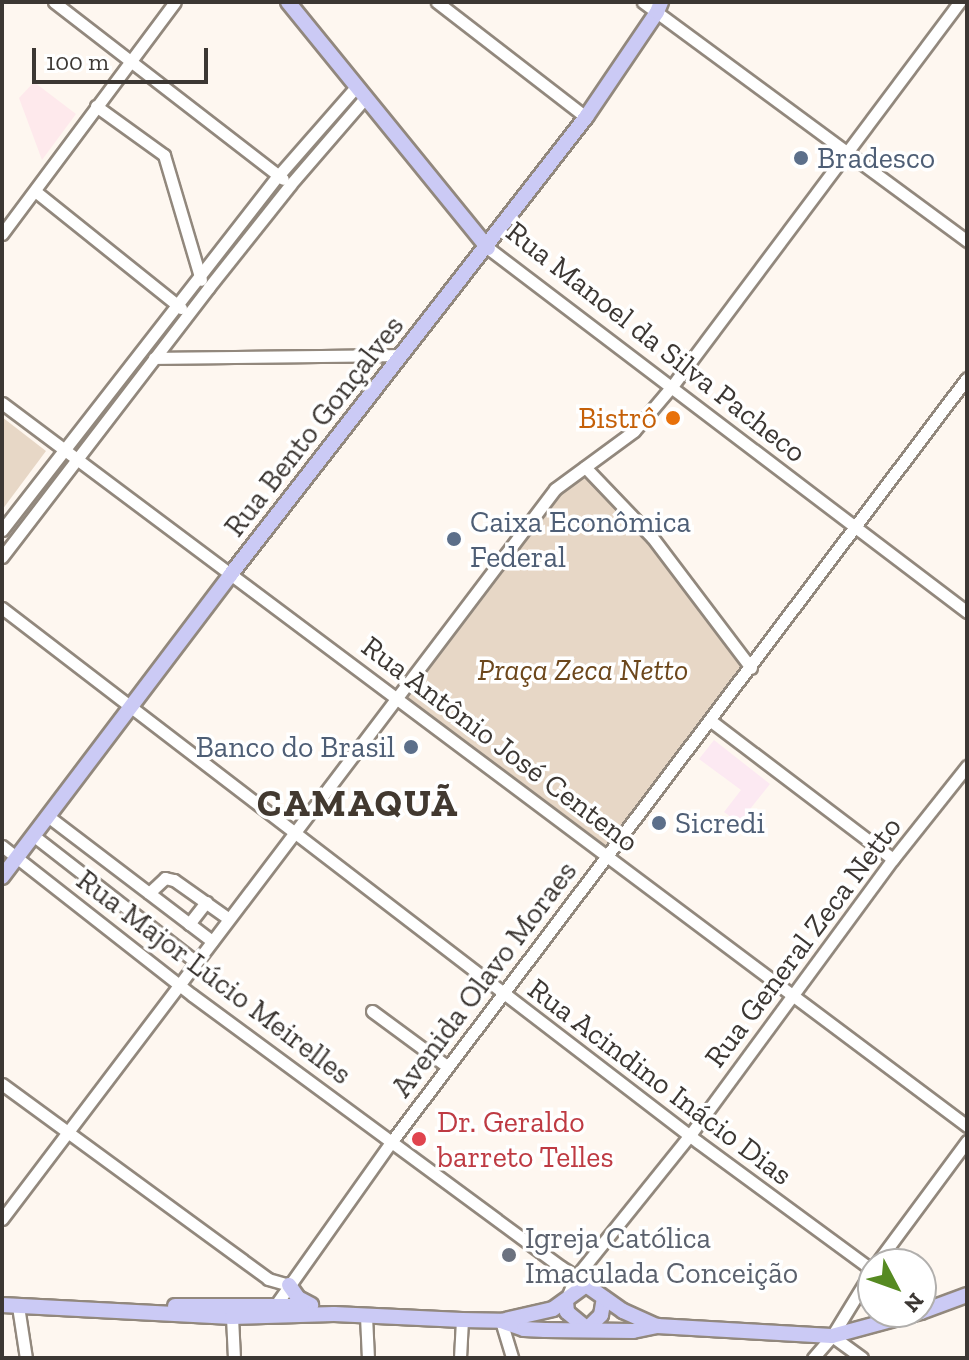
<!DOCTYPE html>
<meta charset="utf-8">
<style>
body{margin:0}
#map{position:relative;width:969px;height:1360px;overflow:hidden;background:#fef7f0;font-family:"Zilla Slab",serif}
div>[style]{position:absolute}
.commercial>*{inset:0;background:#fce9f2}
.industrial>*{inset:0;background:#fee9ec}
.green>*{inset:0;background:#e7d7c6}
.roads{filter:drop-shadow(2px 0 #92887d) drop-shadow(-2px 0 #92887d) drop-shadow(0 2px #92887d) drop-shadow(0 -2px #92887d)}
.minor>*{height:11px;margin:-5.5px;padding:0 5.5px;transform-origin:5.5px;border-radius:5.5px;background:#fff}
.major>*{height:14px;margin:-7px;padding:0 7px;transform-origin:7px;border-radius:7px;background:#cbcaf5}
.dots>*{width:22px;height:22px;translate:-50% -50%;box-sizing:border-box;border:4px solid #fff;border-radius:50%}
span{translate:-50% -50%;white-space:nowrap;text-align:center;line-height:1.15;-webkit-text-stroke:7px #fff;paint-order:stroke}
.service-label{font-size:30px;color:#4e5e75}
.left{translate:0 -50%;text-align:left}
.right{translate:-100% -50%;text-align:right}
.street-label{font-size:30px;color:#3c3733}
.food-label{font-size:30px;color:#c56008}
.park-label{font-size:30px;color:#6c471c;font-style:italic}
.health-label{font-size:30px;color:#be3a42}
.worship-label{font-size:30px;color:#5b616d}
.district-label{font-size:38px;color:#423930;font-weight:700;letter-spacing:2px}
.frame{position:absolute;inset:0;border:4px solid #3c3733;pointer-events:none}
.north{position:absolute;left:857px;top:1248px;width:80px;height:80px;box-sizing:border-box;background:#fff;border:2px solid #b1afad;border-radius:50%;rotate:131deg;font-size:22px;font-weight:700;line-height:32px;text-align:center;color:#3c3733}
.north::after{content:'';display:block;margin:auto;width:28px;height:36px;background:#568a22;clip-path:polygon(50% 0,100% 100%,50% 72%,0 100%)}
.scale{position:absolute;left:32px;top:48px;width:176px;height:36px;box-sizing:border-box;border:4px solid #3c3733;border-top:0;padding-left:10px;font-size:24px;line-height:28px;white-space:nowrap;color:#3c3733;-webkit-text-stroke:6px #fff;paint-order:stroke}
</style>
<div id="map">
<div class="commercial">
<i style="clip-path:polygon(714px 740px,770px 784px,739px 823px,724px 812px,741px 790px,699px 759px)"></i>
</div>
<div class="industrial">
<i style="clip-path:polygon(34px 82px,76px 114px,42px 160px,19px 98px)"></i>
</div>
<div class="green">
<i style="clip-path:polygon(2px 417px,46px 451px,2px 510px)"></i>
<i style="clip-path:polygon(584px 473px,650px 541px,746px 661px,609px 850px,401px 696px,559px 491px)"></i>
</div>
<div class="roads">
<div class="minor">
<i style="left:54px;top:2px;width:289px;rotate:37.7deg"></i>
<i style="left:437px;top:2px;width:188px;rotate:37.7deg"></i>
<i style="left:643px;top:2px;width:403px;rotate:36.4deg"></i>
<i style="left:96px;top:106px;width:84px;rotate:35.8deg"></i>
<i style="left:164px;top:155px;width:130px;rotate:73.5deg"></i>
<i style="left:35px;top:191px;width:187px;rotate:38.7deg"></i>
<i style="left:2px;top:234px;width:289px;rotate:-53.3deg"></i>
<i style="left:488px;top:248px;width:602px;rotate:37.23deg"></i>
<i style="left:154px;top:358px;width:247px;rotate:-0.7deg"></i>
<i style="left:2px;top:403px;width:1206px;rotate:36.84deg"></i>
<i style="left:585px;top:467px;width:97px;rotate:46.3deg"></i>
<i style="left:652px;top:537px;width:164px;rotate:52.9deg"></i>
<i style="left:2px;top:530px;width:449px;rotate:-52.1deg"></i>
<i style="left:278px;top:176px;width:118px;rotate:-48.8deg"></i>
<i style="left:2px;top:557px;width:340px;rotate:-52.5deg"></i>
<i style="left:209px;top:287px;width:130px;rotate:-51.5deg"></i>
<i style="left:290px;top:185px;width:115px;rotate:-49.2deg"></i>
<i style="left:2px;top:608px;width:877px;rotate:37.5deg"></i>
<i style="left:698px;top:1142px;width:216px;rotate:36.3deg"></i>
<i style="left:711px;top:721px;width:228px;rotate:37.2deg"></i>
<i style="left:49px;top:817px;width:205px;rotate:37.3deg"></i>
<i style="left:34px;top:836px;width:205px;rotate:37.9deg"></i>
<i style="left:2px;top:846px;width:241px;rotate:38.1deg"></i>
<i style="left:192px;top:995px;width:458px;rotate:36.4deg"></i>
<i style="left:561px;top:1267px;width:36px;rotate:32deg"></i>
<i style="left:149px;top:893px;width:22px;rotate:-43deg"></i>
<i style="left:165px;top:878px;width:9px;rotate:13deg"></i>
<i style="left:174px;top:880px;width:67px;rotate:35.3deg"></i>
<i style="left:189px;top:924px;width:28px;rotate:-52deg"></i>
<i style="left:372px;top:1011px;width:94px;rotate:36.4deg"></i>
<i style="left:2px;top:1084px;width:330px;rotate:36.2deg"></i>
<i style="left:268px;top:1279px;width:22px;rotate:16deg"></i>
<i style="left:2px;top:1219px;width:916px;rotate:-52.85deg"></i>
<i style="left:555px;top:489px;width:98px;rotate:-36.3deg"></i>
<i style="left:634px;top:431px;width:60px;rotate:-49.7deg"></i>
<i style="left:673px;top:385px;width:479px;rotate:-53.2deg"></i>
<i style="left:876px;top:1264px;width:153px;rotate:-53.5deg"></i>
<i style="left:566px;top:1300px;width:24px;rotate:-68deg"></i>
<i style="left:575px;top:1278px;width:184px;rotate:-51.2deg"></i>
<i style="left:690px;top:1135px;width:343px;rotate:-53.7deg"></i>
<i style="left:893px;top:859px;width:119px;rotate:-51.5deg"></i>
<i style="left:18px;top:1306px;width:53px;rotate:81.3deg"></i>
<i style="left:275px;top:1306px;width:202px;rotate:-54.7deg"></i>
<i style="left:392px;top:1141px;width:955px;rotate:-53deg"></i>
<i style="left:366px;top:1316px;width:42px;rotate:87.3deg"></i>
<i style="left:232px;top:1317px;width:41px;rotate:87.2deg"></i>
<i style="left:501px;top:1321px;width:39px;rotate:73deg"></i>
<i style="left:832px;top:1336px;width:37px;rotate:36deg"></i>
<i style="left:460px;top:1358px;width:38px;rotate:-87deg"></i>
<i style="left:813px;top:1358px;width:29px;rotate:-49deg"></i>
<i style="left:832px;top:1336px;width:79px;rotate:-58.5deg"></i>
</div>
<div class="major">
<i style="left:288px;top:2px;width:317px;rotate:50.9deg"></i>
<i style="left:2px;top:877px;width:380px;rotate:-52.9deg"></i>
<i style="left:231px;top:574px;width:579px;rotate:-52.16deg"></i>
<i style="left:586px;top:117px;width:127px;rotate:-55.9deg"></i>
<i style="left:657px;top:12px;width:11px;rotate:-68deg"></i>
<i style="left:289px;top:1285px;width:16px;rotate:55deg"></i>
<i style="left:298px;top:1298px;width:15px;rotate:28deg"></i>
<i style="left:566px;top:1301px;width:11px;rotate:85deg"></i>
<i style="left:567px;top:1312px;width:26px;rotate:40deg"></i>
<i style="left:587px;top:1329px;width:20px;rotate:-45deg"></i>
<i style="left:601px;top:1315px;width:17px;rotate:-80deg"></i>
<i style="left:2px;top:1305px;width:230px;rotate:3deg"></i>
<i style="left:232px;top:1317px;width:102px;rotate:-1.7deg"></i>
<i style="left:334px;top:1314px;width:128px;rotate:2.7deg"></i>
<i style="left:462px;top:1320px;width:39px;rotate:1deg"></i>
<i style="left:501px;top:1321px;width:24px;rotate:19deg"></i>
<i style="left:524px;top:1329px;width:21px;rotate:3deg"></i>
<i style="left:545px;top:1330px;width:88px;rotate:0.7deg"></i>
<i style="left:633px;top:1331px;width:25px;rotate:-12deg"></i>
<i style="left:175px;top:1306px;width:127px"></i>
<i style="left:921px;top:1312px;width:49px;rotate:-20.3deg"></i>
<i style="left:501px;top:1321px;width:53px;rotate:-13deg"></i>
<i style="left:553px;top:1309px;width:41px;rotate:-36deg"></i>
<i style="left:586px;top:1285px;width:45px;rotate:35.1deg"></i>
<i style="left:623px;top:1311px;width:37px;rotate:24deg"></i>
<i style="left:657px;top:1326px;width:175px;rotate:3.3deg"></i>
<i style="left:832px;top:1336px;width:92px;rotate:-15.1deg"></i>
</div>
</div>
<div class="dots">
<i style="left:801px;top:158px;background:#5c6f8a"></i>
<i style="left:673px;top:418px;background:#e8710a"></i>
<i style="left:454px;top:539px;background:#5c6f8a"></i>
<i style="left:411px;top:747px;background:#5c6f8a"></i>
<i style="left:659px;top:823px;background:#5c6f8a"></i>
<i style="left:419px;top:1139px;background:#e0444e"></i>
<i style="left:509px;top:1255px;background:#6b7280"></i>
</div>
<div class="service-label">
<span class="left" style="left:817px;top:158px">Bradesco</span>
<span class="left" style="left:470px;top:539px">Caixa Econômica<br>Federal</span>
<span class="right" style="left:395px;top:747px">Banco do Brasil</span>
<span class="left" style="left:675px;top:823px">Sicredi</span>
</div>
<div class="street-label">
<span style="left:656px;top:342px;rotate:38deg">Rua Manoel da Silva Pacheco</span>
<span style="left:314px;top:426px;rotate:-52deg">Rua Bento Gonçalves</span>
<span style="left:500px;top:744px;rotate:37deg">Rua Antônio José Centeno</span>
<span style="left:803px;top:942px;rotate:-53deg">Rua General Zeca Netto</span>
<span style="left:214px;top:977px;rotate:37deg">Rua Major Lúcio Meirelles</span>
<span style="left:484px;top:979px;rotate:-53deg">Avenida Olavo Moraes</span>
<span style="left:660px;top:1082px;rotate:37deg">Rua Acindino Inácio Dias</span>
</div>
<div class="food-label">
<span class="right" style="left:657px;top:418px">Bistrô</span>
</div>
<div class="park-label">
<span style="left:583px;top:670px">Praça Zeca Netto</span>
</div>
<div class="health-label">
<span class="left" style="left:437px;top:1139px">Dr. Geraldo<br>barreto Telles</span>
</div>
<div class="worship-label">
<span class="left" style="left:525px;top:1255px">Igreja Católica<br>Imaculada Conceição</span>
</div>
<div class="district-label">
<span style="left:358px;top:804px">CAMAQUÃ</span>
</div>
<div class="frame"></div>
<div class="north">N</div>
<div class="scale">100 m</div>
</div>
